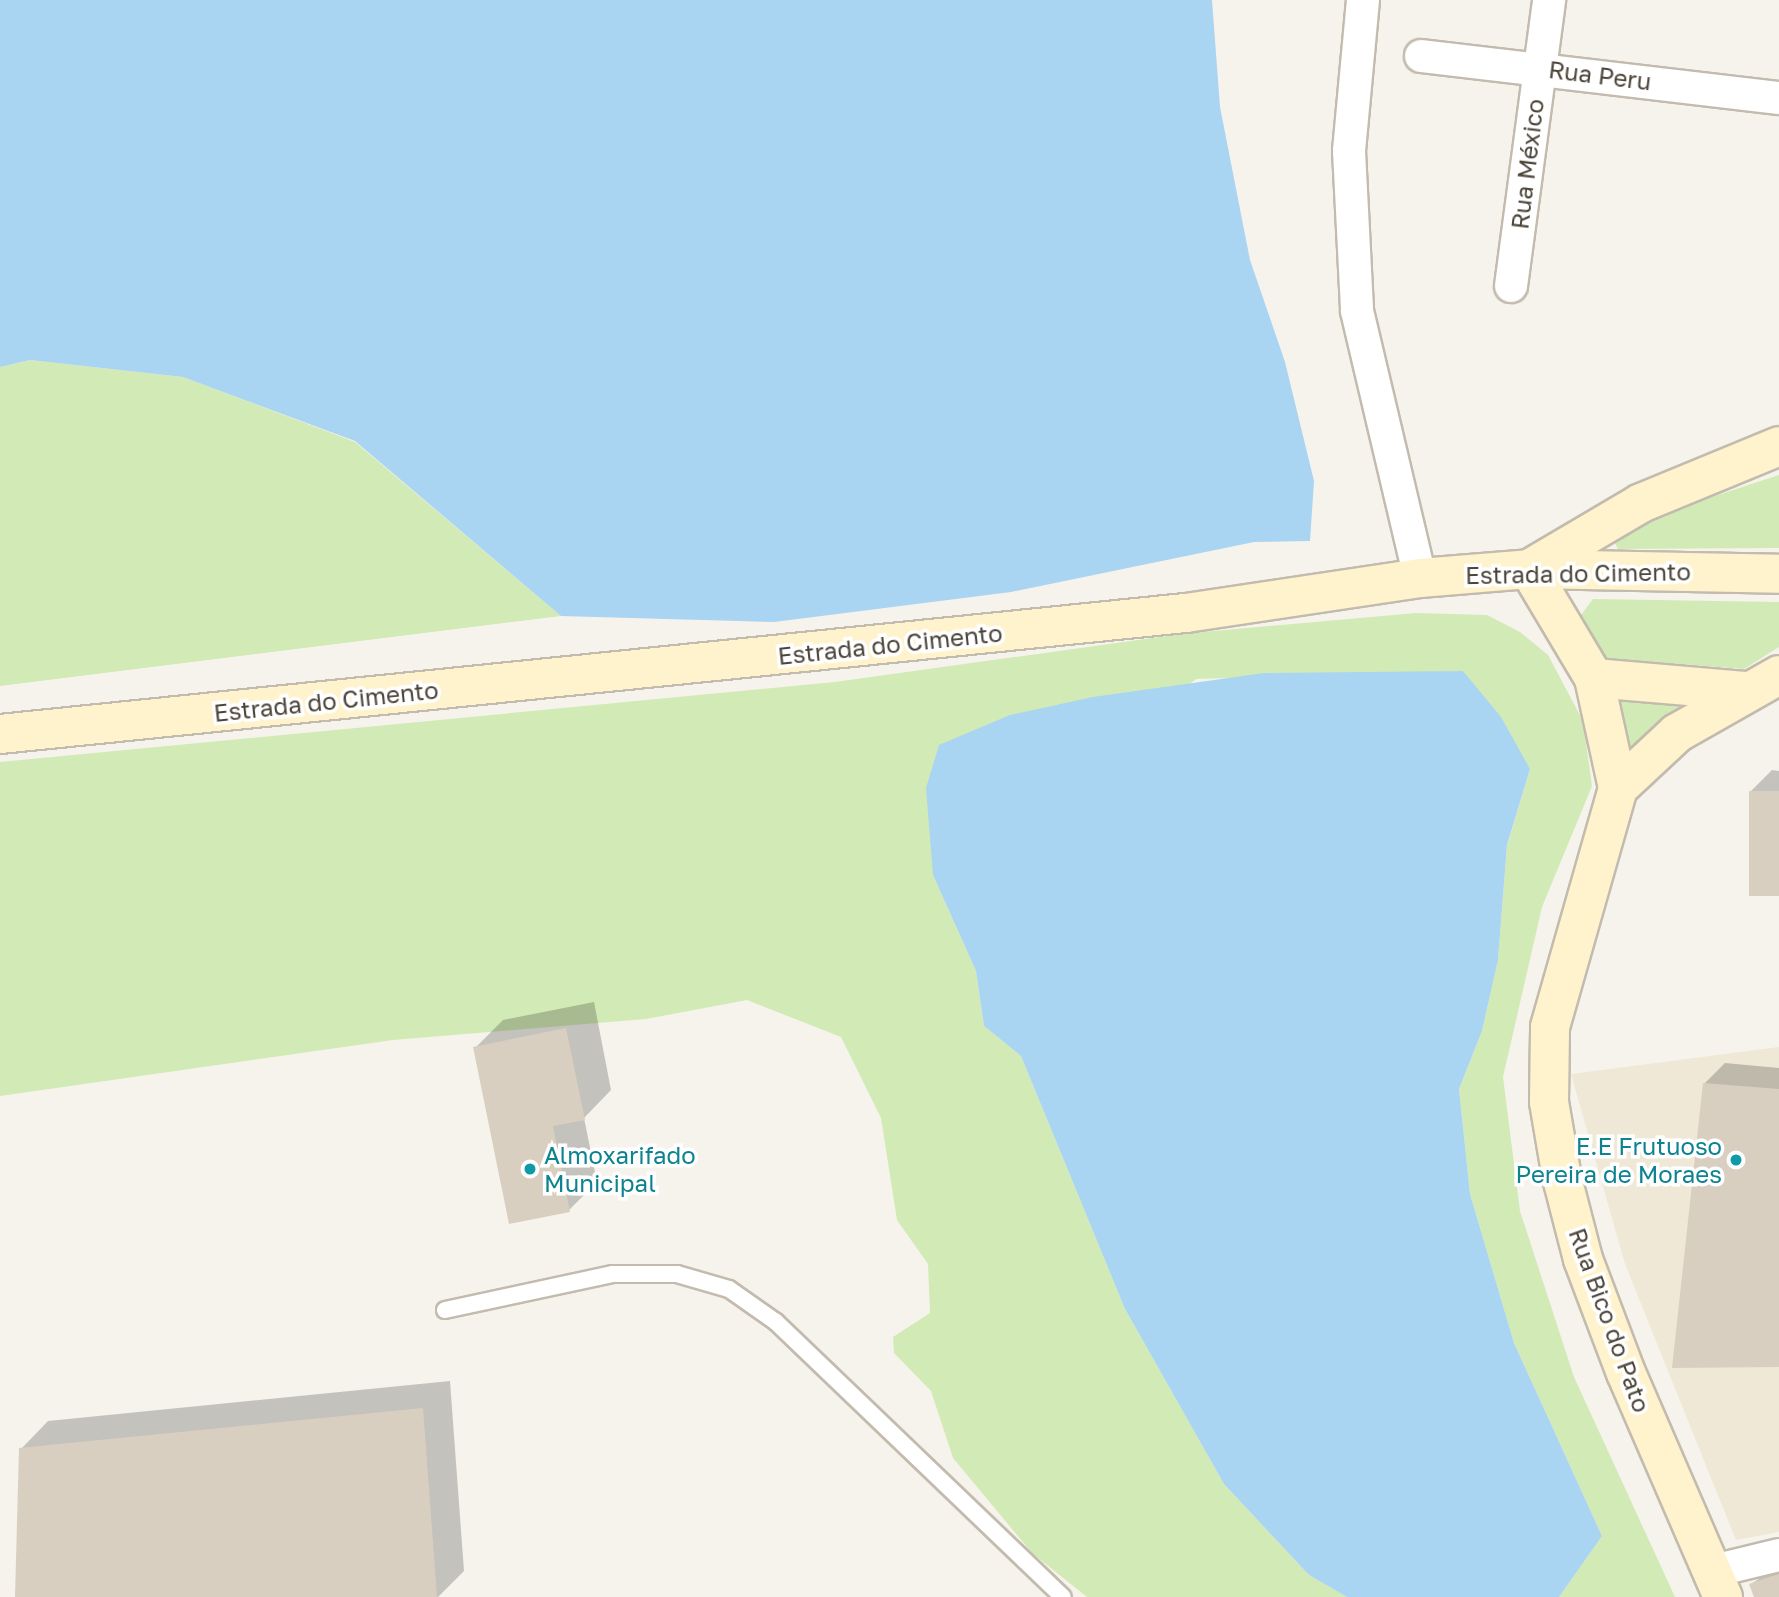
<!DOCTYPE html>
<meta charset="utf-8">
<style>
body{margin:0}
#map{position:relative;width:1779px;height:1597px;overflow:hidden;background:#f6f3ec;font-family:"Golos Text",sans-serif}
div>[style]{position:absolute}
.education>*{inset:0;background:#efe8d6}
.green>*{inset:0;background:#d2eab5}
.water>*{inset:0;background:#a9d4f2}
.shadow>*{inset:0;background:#0003}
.building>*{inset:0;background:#d8cfc1;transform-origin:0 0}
.roads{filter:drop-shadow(2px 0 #c2bbae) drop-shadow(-2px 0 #c2bbae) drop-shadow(0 2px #c2bbae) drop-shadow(0 -2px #c2bbae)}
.lane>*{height:16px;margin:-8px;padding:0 8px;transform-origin:8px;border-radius:8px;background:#fff}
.street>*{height:32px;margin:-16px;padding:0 16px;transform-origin:16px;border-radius:16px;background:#fff}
.secondary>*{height:38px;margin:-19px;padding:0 19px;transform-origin:19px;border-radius:19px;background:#fff3cd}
.dots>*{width:19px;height:19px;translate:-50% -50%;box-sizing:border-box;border:4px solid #fff;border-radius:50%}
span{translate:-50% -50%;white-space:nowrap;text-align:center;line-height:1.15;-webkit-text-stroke:7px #fff;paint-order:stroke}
.street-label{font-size:24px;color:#4b4439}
.culture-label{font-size:24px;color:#0d838f}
.right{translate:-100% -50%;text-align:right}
.left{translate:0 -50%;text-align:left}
</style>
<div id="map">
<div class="education">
<i style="clip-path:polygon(1779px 1047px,1779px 1532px,1736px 1540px,1625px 1264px,1571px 1074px)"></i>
</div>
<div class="green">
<i style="clip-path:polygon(30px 360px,183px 377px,355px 442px,561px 616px,0 686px,0 367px)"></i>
<i style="clip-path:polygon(1779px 475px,1779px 548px,1618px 549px,1615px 543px,1626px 525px)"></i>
<i style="clip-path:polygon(1593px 599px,1779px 602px,1779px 647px,1744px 669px,1602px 658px,1578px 619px)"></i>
<i style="clip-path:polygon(1416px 613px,1487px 615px,1520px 632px,1548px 655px,1583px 721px,1592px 786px,1542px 907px,1503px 1077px,1520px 1211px,1574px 1377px,1675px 1597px,1559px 1597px,1602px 1536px,1514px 1343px,1470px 1194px,1459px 1089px,1482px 1031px,1498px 960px,1507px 846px,1530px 769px,1463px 671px,1196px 679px,933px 875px,976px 971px,984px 1026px,1021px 1056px,1125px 1309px,1224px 1484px,1309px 1575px,1347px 1597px,1087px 1597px,1032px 1553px,953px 1458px,931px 1391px,894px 1353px,893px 1337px,930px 1313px,928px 1264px,897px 1220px,881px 1118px,841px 1037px,747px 1000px,646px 1019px,393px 1040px,0 1096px,0 762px,835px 682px,1181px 634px)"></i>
<i style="clip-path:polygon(1688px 698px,1625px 755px,1617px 699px)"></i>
</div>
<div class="water">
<i style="clip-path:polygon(0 0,1212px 0,1220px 107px,1250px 260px,1285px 362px,1314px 481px,1310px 541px,1254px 542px,1011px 592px,774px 622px,561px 616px,355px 441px,183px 377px,30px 360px,0 367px)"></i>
<i style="clip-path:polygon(1463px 671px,1501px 717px,1530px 769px,1507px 845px,1498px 960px,1482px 1031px,1459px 1089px,1470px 1194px,1514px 1343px,1602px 1536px,1559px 1597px,1347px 1597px,1309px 1575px,1224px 1484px,1125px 1309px,1021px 1056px,984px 1026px,976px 971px,933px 875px,926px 788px,939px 745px,1010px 715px,1093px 697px,1264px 673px)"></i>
</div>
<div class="shadow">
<i style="clip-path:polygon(1772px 770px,1779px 771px,1779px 895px,1751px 791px)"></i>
<i style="clip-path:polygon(594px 1002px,611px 1090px,584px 1118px,597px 1182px,569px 1210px,475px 1048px,503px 1020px)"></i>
<i style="clip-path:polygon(1725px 1063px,1779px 1068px,1779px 1365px,1704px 1084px)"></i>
<i style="clip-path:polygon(450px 1381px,464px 1571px,438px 1597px,17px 1597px,21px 1449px,48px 1421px)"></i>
<i style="clip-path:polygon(1779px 1566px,1779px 1597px,1755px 1597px,1751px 1584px)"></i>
</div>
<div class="building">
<i style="left:1749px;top:791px;width:30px;height:105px"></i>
<i style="clip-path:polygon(566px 1028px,585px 1120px,553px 1126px,570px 1212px,509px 1224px,473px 1047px)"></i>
<i style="clip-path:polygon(1703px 1083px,1779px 1089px,1779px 1367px,1672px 1368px)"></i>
<i style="clip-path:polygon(423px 1408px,437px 1597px,15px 1597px,19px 1448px)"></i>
<i style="clip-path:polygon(1779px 1574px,1779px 1597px,1754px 1597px,1749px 1584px)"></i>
</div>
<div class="roads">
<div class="lane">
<i style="left:445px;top:1310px;width:172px;rotate:-12.1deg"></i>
<i style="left:613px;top:1274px;width:64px"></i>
<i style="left:677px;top:1274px;width:54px;rotate:16.1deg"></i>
<i style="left:729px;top:1289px;width:57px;rotate:35.1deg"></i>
<i style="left:776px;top:1322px;width:397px;rotate:43.8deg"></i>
</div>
<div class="street">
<i style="left:1363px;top:0;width:152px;rotate:95.3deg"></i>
<i style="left:1349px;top:151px;width:160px;rotate:87.1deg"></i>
<i style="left:1357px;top:311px;width:274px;rotate:76.7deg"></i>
<i style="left:1421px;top:56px;width:360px;rotate:6.7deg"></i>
<i style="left:1511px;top:286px;width:289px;rotate:-82.4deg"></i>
<i style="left:1713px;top:1571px;width:68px;rotate:-13.6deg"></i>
</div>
<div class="secondary">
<i style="left:1594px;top:678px;width:154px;rotate:4.9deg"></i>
<i style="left:0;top:734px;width:1192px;rotate:-5.83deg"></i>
<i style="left:1186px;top:613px;width:237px;rotate:-8.5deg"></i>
<i style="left:1420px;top:578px;width:109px;rotate:-4.7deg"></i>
<i style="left:1529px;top:569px;width:250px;rotate:1.1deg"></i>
<i style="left:1618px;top:788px;width:81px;rotate:-43deg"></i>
<i style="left:1677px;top:733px;width:117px;rotate:-29.6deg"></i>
<i style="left:1723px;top:1597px;width:244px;rotate:-113.4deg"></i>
<i style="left:1626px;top:1373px;width:122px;rotate:-110.7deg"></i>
<i style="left:1583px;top:1259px;width:84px;rotate:-104.5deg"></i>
<i style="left:1562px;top:1178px;width:77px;rotate:-99.7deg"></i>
<i style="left:1549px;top:1102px;width:75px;rotate:-89.2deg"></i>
<i style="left:1550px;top:1027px;width:248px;rotate:-74.1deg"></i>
<i style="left:1618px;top:788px;width:113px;rotate:-102.3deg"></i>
<i style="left:1594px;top:678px;width:127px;rotate:-120.8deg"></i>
<i style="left:1529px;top:569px;width:130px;rotate:-30.5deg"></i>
<i style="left:1641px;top:503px;width:149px;rotate:-22.4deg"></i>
</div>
</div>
<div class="dots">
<i style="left:1736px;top:1160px;background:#0f9aa8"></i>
<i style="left:530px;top:1169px;background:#0f9aa8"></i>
</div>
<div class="street-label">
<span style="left:1600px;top:75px;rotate:7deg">Rua Peru</span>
<span style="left:1527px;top:164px;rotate:-83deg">Rua México</span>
<span style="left:1578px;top:573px;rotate:-1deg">Estrada do Cimento</span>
<span style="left:890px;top:644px;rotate:-6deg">Estrada do Cimento</span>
<span style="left:326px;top:701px;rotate:-6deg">Estrada do Cimento</span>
<span style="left:1610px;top:1320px;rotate:70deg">Rua Bico do Pato</span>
</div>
<div class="culture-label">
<span class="right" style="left:1722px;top:1160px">E.E Frutuoso<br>Pereira de Moraes</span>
<span class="left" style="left:544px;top:1169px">Almoxarifado<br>Municipal</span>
</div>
</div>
